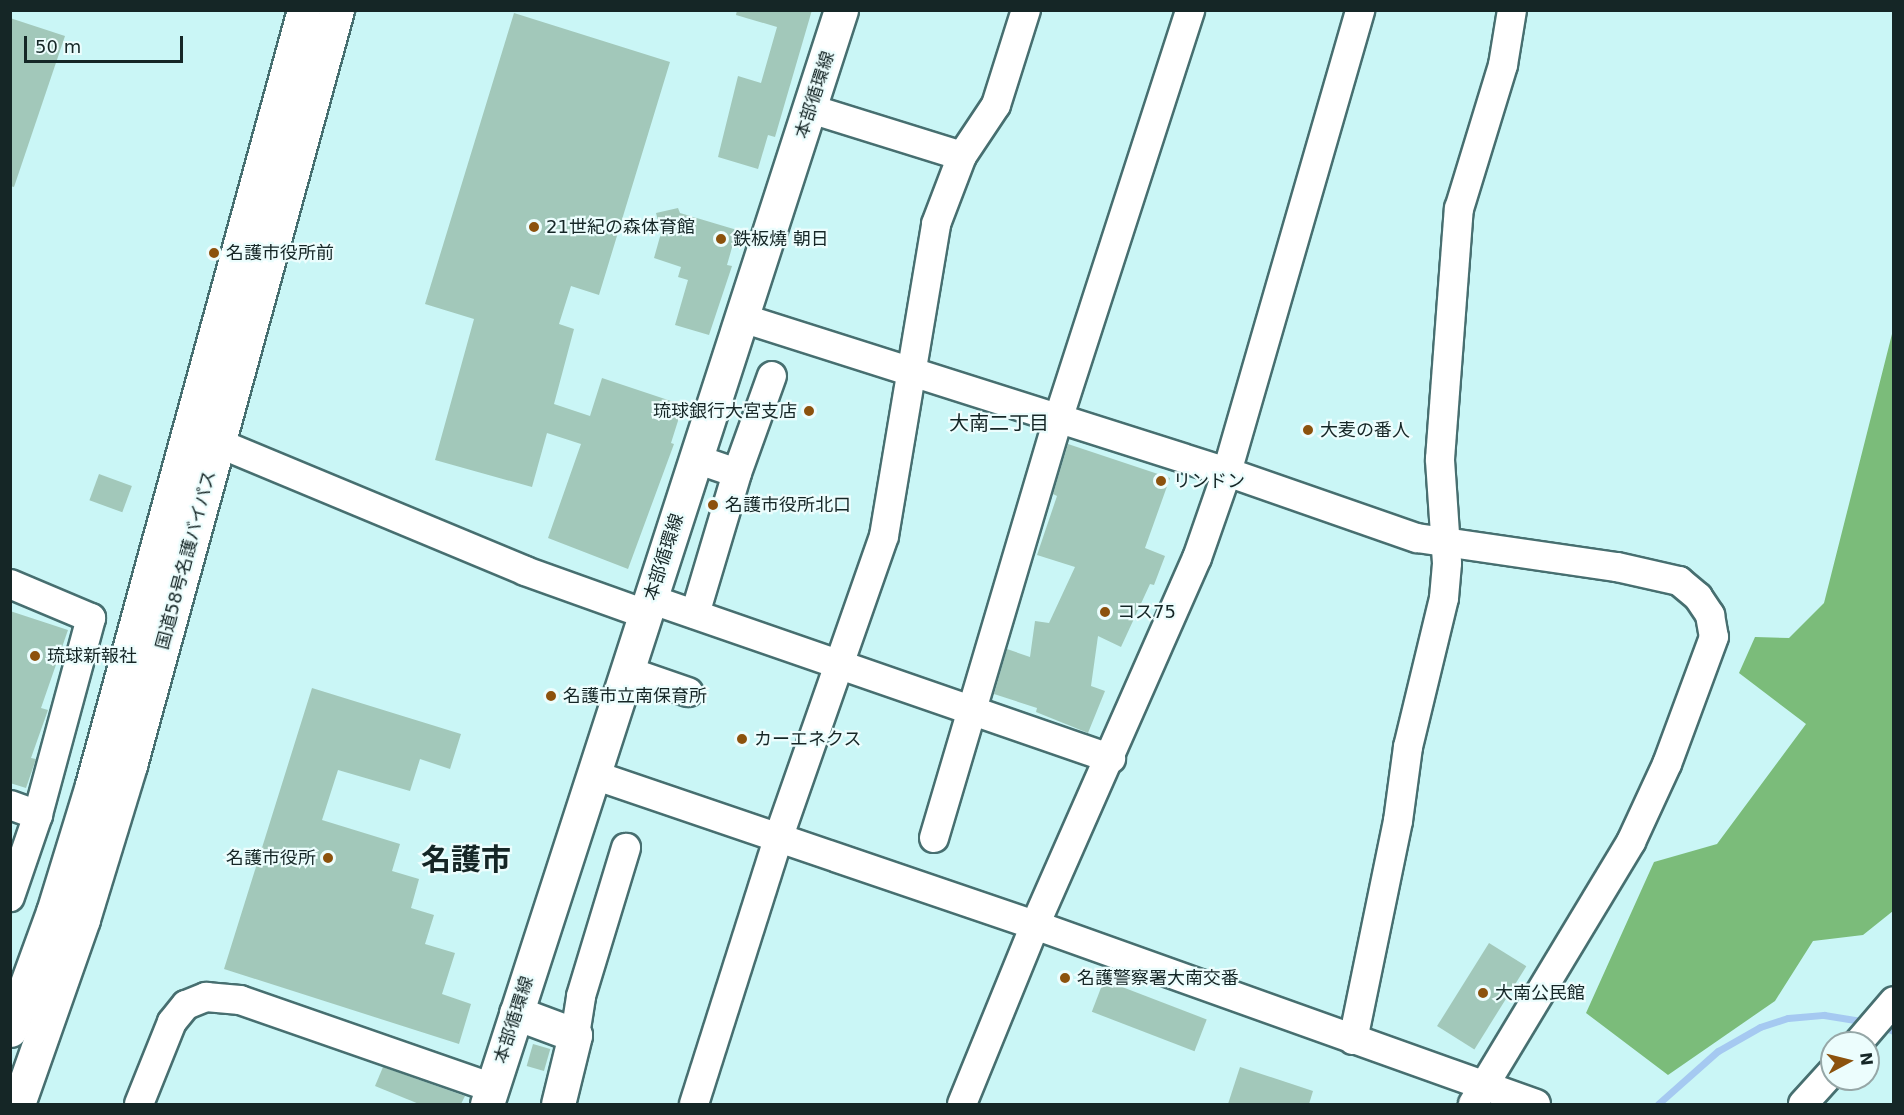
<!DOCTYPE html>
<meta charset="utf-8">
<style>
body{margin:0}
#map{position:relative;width:1904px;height:1115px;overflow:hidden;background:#caf6f6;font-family:"DejaVu Sans","Noto Sans JP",sans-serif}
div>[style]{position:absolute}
.forest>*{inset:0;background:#7bbc7a}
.stream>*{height:7px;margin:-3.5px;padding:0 3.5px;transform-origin:3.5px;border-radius:3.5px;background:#a5c9f1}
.building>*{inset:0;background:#a2c8ba;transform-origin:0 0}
.roads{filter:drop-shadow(2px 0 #476f70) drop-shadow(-2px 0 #476f70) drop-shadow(0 2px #476f70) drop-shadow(0 -2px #476f70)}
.minor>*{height:28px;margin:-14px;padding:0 14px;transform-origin:14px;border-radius:14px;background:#fff}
.major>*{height:33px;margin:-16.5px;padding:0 16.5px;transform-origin:16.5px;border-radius:16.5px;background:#fff}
.highway>*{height:33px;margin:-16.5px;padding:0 16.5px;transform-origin:16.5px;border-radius:16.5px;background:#fff}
.dots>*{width:16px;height:16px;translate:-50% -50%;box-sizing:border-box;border:3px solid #ecfdfd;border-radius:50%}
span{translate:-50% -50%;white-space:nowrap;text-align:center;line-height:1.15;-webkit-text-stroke:4.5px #ecfdfd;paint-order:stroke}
.street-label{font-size:18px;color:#152626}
.poi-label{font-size:18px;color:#152626}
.left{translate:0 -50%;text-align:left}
.right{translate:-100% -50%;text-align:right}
.neighbourhood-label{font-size:20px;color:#152626}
.town-label{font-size:30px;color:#152626;font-weight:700}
.frame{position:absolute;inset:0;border:12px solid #152626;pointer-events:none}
.north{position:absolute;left:1820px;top:1031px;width:60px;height:60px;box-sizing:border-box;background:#ecfdfd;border:2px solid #96a7a7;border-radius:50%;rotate:83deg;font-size:16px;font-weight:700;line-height:24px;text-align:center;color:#152626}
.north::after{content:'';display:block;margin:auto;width:21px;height:27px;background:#8c520d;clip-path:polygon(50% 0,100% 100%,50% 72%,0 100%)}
.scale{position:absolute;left:24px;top:36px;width:159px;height:27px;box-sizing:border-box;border:3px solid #152626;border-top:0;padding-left:8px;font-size:18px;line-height:21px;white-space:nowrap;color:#152626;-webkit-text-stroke:4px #ecfdfd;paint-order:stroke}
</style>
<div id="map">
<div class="forest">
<i style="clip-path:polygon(1893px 330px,1893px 911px,1863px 935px,1813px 941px,1775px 1001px,1668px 1075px,1586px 1013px,1654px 862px,1717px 844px,1806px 724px,1739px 673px,1755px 637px,1789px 638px,1824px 603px)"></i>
</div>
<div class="stream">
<i style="left:1880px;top:1026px;width:15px;rotate:20deg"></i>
<i style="left:1658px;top:1104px;width:80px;rotate:-41.5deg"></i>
<i style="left:1718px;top:1051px;width:48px;rotate:-29.7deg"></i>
<i style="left:1760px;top:1027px;width:29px;rotate:-18deg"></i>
<i style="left:1788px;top:1018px;width:36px;rotate:-5deg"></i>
<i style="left:1824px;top:1015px;width:44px;rotate:9.2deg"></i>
</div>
<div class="building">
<i style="clip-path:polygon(737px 10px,812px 10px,775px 137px,768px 135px,758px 169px,718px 157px,738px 76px,761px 83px,777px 27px,736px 15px)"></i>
<i style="clip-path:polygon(514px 13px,670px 62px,599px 295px,571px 286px,559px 324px,574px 329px,554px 404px,590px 416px,602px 378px,683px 405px,671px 443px,674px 444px,628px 569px,548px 538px,581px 444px,547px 433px,532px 487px,435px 460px,474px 319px,425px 304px)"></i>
<i style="clip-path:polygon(10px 18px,65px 36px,14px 187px,10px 186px)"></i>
<i style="clip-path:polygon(678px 208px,680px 213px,737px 230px,727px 265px,732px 266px,709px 335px,675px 325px,688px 280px,678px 277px,681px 267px,654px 258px,661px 233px,656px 213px)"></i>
<i style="clip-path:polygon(1068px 444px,1170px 478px,1145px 548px,1165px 556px,1154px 585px,1150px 584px,1121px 647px,1098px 636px,1091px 686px,1105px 691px,1088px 733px,1036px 712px,1037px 708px,994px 694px,1007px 649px,1030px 657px,1035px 621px,1049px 623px,1075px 567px,1037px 555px,1057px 496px,1053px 494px)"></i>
<i style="left:99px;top:474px;width:35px;height:28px;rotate:20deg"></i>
<i style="clip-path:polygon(10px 611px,68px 630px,41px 708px,48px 710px,31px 758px,36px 759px,26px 788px,10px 783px)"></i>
<i style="clip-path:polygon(312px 688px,461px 734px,450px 769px,420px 759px,410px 791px,338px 770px,322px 820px,400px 844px,392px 871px,419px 879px,411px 908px,434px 915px,425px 944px,455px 953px,442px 994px,471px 1004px,459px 1044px,224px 969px)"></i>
<i style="left:1489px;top:943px;width:44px;height:98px;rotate:32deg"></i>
<i style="left:1104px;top:980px;width:110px;height:34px;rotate:21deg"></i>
<i style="left:533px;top:1044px;width:18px;height:23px;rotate:16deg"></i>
<i style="clip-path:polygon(383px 1067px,465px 1096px,461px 1104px,419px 1104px,375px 1086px)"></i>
<i style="clip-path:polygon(1240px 1067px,1313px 1091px,1309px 1104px,1228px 1104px)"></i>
</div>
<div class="roads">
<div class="minor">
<i style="left:811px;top:109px;width:158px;rotate:17.3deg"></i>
<i style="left:742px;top:318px;width:509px;rotate:17.62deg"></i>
<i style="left:1227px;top:472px;width:201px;rotate:19.2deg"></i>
<i style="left:1417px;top:538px;width:202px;rotate:8.3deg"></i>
<i style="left:1617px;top:567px;width:64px;rotate:12.7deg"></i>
<i style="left:1679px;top:581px;width:25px;rotate:40deg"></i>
<i style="left:1698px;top:597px;width:22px;rotate:56deg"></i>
<i style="left:1710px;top:615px;width:22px;rotate:80deg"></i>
<i style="left:1714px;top:637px;width:135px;rotate:110.3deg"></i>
<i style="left:1667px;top:764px;width:86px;rotate:114.8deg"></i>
<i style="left:1631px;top:842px;width:306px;rotate:121.1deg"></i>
<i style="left:199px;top:435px;width:353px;rotate:22.6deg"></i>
<i style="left:525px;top:571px;width:127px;rotate:19.7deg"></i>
<i style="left:696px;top:459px;width:43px;rotate:18.9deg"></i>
<i style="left:10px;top:584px;width:88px;rotate:22.8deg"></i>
<i style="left:91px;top:618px;width:204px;rotate:105.1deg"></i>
<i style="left:38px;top:815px;width:87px;rotate:108.9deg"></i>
<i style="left:650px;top:599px;width:488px;rotate:19.1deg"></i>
<i style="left:695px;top:614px;width:147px;rotate:-73.4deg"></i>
<i style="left:737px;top:473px;width:103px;rotate:-70.2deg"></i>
<i style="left:627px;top:671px;width:65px;rotate:19deg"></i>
<i style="left:594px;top:775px;width:466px;rotate:18.8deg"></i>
<i style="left:1035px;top:925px;width:532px;rotate:19.66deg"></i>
<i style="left:10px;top:805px;width:30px;rotate:20deg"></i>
<i style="left:934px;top:838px;width:427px;rotate:-73.5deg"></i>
<i style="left:1055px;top:429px;width:440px;rotate:-72.1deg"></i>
<i style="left:575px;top:1035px;width:39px;rotate:-81deg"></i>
<i style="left:581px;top:996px;width:155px;rotate:-73.1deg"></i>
<i style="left:1353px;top:1040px;width:224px;rotate:-78.4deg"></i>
<i style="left:1398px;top:821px;width:75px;rotate:-82.3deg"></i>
<i style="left:1408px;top:747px;width:153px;rotate:-76.4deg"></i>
<i style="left:1444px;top:598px;width:35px;rotate:-85deg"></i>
<i style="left:1447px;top:563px;width:104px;rotate:-93.9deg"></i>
<i style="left:1440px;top:459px;width:251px;rotate:-85.7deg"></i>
<i style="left:1459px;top:209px;width:151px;rotate:-73deg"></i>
<i style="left:1503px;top:65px;width:56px;rotate:-80.7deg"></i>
<i style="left:1858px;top:1043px;width:55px;rotate:-49.4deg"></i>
<i style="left:139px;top:1104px;width:88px;rotate:-68.1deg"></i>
<i style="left:172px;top:1022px;width:22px;rotate:-51deg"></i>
<i style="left:186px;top:1005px;width:22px;rotate:-22deg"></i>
<i style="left:206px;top:997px;width:34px;rotate:5deg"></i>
<i style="left:240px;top:1000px;width:267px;rotate:19.2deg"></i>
<i style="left:694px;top:1104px;width:281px;rotate:-72.4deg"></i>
<i style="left:779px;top:836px;width:318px;rotate:-70.7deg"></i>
<i style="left:884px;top:536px;width:316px;rotate:-80.5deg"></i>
<i style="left:936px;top:224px;width:73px;rotate:-69.1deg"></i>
<i style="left:962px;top:156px;width:61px;rotate:-56.3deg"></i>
<i style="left:996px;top:105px;width:100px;rotate:-72.5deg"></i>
<i style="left:962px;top:1104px;width:193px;rotate:-67.8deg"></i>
<i style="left:1035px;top:925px;width:401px;rotate:-66.2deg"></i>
<i style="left:1197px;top:558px;width:91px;rotate:-70.8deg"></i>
<i style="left:1227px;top:472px;width:481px;rotate:-73.9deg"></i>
<i style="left:1803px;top:1104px;width:43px;rotate:-47.8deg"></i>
</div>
<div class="major">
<i style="left:516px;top:1013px;width:63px;rotate:20.4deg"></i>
<i style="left:575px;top:1035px;width:71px;rotate:103.8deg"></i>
<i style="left:487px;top:1104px;width:1150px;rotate:-72.07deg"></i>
</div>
<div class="highway">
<i style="left:10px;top:1030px;width:126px;rotate:-70deg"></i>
<i style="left:53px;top:912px;width:133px;rotate:-72.9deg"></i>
<i style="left:92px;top:785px;width:803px;rotate:-74.7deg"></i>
<i style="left:18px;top:1104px;width:196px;rotate:-70.6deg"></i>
<i style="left:83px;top:919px;width:161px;rotate:-73deg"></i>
<i style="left:130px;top:765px;width:783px;rotate:-74.67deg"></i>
</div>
</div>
<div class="dots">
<i style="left:534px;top:227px;background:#8c520d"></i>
<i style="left:721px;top:239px;background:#8c520d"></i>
<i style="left:214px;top:253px;background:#8c520d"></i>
<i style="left:809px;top:411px;background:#8c520d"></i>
<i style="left:1308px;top:430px;background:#8c520d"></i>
<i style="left:1161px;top:481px;background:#8c520d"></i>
<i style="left:713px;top:505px;background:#8c520d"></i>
<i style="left:1105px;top:612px;background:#8c520d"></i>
<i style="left:35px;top:656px;background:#8c520d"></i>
<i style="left:551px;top:696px;background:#8c520d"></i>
<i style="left:742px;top:739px;background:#8c520d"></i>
<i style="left:328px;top:858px;background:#8c520d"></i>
<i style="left:1065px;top:978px;background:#8c520d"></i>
<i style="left:1483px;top:993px;background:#8c520d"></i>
</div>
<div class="street-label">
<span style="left:815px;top:95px;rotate:-72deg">本部循環線</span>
<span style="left:664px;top:557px;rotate:-72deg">本部循環線</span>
<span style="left:186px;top:560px;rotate:-75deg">国道58号名護バイパス</span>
<span style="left:514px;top:1020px;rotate:-72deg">本部循環線</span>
</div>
<div class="poi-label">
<span class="left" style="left:546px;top:227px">21世紀の森体育館</span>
<span class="left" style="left:733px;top:239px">鉄板燒 朝日</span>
<span class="left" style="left:226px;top:253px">名護市役所前</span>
<span class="right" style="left:797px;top:411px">琉球銀行大宮支店</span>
<span class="left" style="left:1320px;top:430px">大麦の番人</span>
<span class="left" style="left:1173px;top:481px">リンドン</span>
<span class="left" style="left:725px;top:505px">名護市役所北口</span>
<span class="left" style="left:1117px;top:612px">コス75</span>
<span class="left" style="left:47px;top:656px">琉球新報社</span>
<span class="left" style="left:563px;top:696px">名護市立南保育所</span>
<span class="left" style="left:754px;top:739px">カーエネクス</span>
<span class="right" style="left:316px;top:858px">名護市役所</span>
<span class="left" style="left:1077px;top:978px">名護警察署大南交番</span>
<span class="left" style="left:1495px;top:993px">大南公民館</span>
</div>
<div class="neighbourhood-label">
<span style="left:999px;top:423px">大南二丁目</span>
</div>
<div class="town-label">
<span style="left:466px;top:860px">名護市</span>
</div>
<div class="frame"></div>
<div class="north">N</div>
<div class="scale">50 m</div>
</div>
